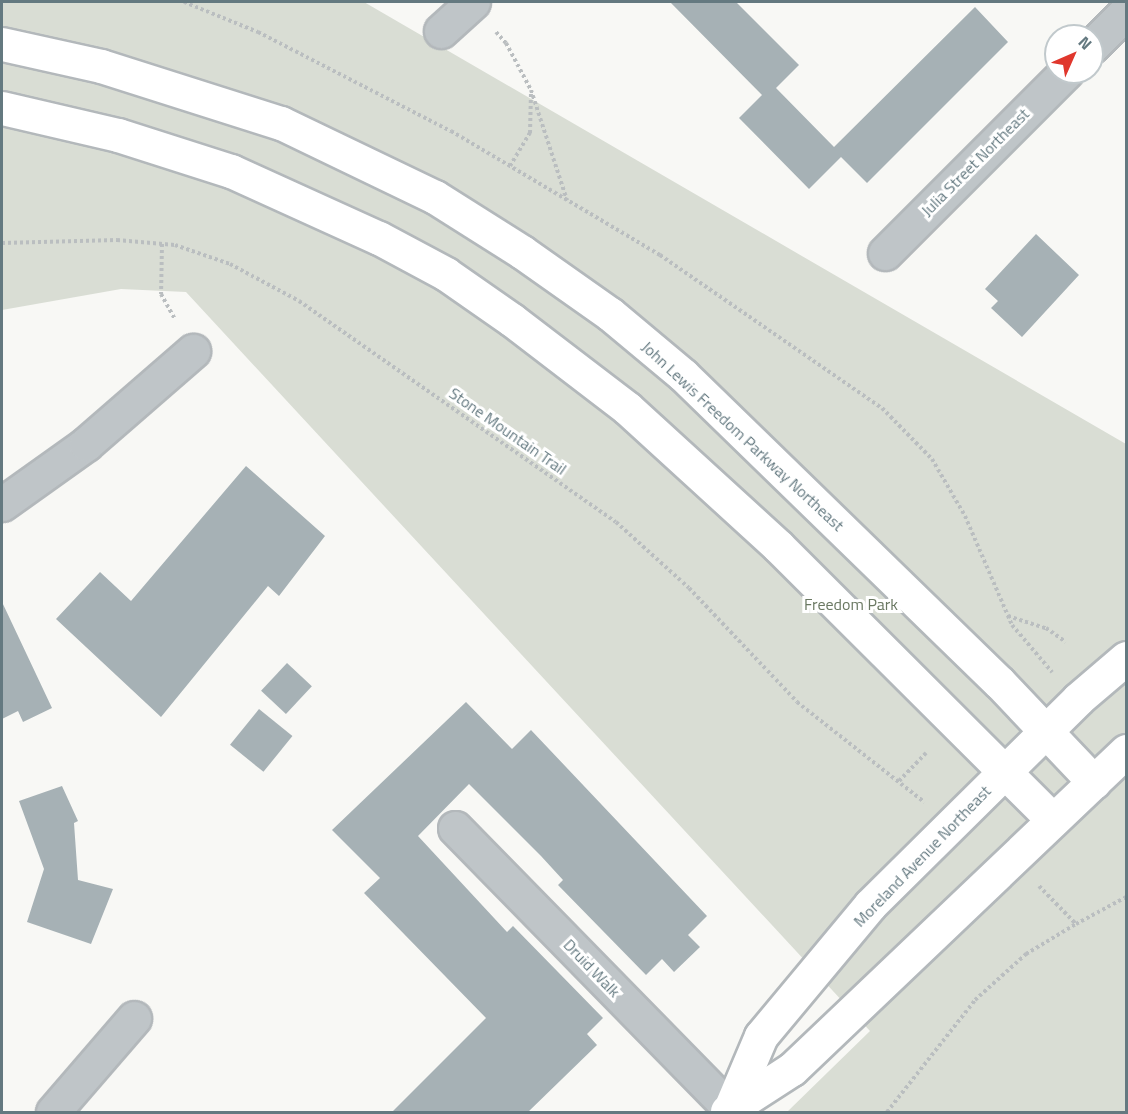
<!DOCTYPE html>
<style>
body{margin:0}
#map{position:relative;width:1128px;height:1114px;overflow:hidden;background:#f8f8f5;font-family:"Titillium Web",sans-serif}
div>[style]{position:absolute}
.green>*{inset:0;background:#d9ddd4}
.building>*{inset:0;background:#a6b1b5;transform-origin:0 0}
.path>*{height:4px;margin-top:-2px;transform-origin:0;background:repeating-linear-gradient(90deg,#babec0 0 3px,transparent 0 6px)}
.roads{filter:drop-shadow(2px 0 #b3b8bb) drop-shadow(-2px 0 #b3b8bb) drop-shadow(0 2px #b3b8bb) drop-shadow(0 -2px #b3b8bb)}
.minor>*{height:33px;margin:-16.5px;padding:0 16.5px;transform-origin:16.5px;border-radius:16.5px;background:#bfc5c8}
.trunk>*{height:33px;margin:-16.5px;padding:0 16.5px;transform-origin:16.5px;border-radius:16.5px;background:#fff}
span{translate:-50% -50%;white-space:nowrap;text-align:center;line-height:1.15;-webkit-text-stroke:6px #fff;paint-order:stroke}
.street-label{font-size:16px;color:#647980}
.park-label{font-size:16px;color:#6a7862}
.frame{position:absolute;inset:0;border:3px solid #647980;pointer-events:none}
.north{position:absolute;left:1044px;top:24px;width:60px;height:60px;box-sizing:border-box;background:#fff;border:2px solid #c1c9cc;border-radius:50%;rotate:45deg;font-size:16px;font-weight:700;line-height:24px;text-align:center;color:#647980}
.north::after{content:'';display:block;margin:auto;width:21px;height:27px;background:#e0372d;clip-path:polygon(50% 0,100% 100%,50% 72%,0 100%)}
</style>
<div id="map">
<div class="green">
<i style="clip-path:polygon(2px 2px,364px 2px,1126px 444px,1126px 1112px,787px 1112px,870px 1031px,186px 292px,121px 289px,2px 310px)"></i>
</div>
<div class="building">
<i style="clip-path:polygon(670px 2px,736px 2px,799px 65px,776px 88px,834px 147px,975px 7px,1008px 42px,867px 183px,841px 157px,809px 189px,739px 118px,762px 95px)"></i>
<i style="clip-path:polygon(1036px 234px,1079px 275px,1022px 337px,991px 308px,998px 301px,985px 289px)"></i>
<i style="clip-path:polygon(246px 466px,325px 536px,279px 596px,268px 586px,161px 717px,56px 619px,100px 572px,131px 601px)"></i>
<i style="clip-path:polygon(2px 602px,52px 708px,23px 722px,18px 711px,2px 719px)"></i>
<i style="left:287px;top:663px;width:34px;height:38px;rotate:43deg"></i>
<i style="clip-path:polygon(466px 702px,512px 749px,531px 730px,707px 916px,688px 935px,700px 947px,674px 972px,662px 959px,646px 975px,558px 885px,563px 880px,541px 856px,469px 784px,418px 836px,507px 932px,513px 926px,603px 1018px,587px 1034px,597px 1045px,527px 1113px,391px 1113px,486px 1018px,364px 893px,380px 878px,332px 830px)"></i>
<i style="left:259px;top:709px;width:43px;height:46px;rotate:39deg"></i>
<i style="clip-path:polygon(62px 786px,78px 821px,74px 823px,78px 880px,113px 889px,91px 944px,27px 922px,44px 869px,19px 801px)"></i>
</div>
<div class="path">
<i style="left:184px;top:2px;width:80px;rotate:22.1deg"></i>
<i style="left:258px;top:32px;width:217px;rotate:27.2deg"></i>
<i style="left:451px;top:131px;width:243px;rotate:30.7deg"></i>
<i style="left:660px;top:255px;width:270px;rotate:34.6deg"></i>
<i style="left:882px;top:408px;width:71px;rotate:45.6deg"></i>
<i style="left:932px;top:459px;width:66px;rotate:59.9deg"></i>
<i style="left:965px;top:516px;width:119px;rotate:66.7deg"></i>
<i style="left:1012px;top:625px;width:62px;rotate:49.6deg"></i>
<i style="left:496px;top:32px;width:15px;rotate:48deg"></i>
<i style="left:506px;top:43px;width:53px;rotate:62deg"></i>
<i style="left:531px;top:90px;width:116px;rotate:71.9deg"></i>
<i style="left:510px;top:166px;width:39px;rotate:-59deg"></i>
<i style="left:530px;top:133px;width:40px;rotate:-88.6deg"></i>
<i style="left:2px;top:243px;width:115px;rotate:-1.5deg"></i>
<i style="left:117px;top:240px;width:58px;rotate:4.9deg"></i>
<i style="left:175px;top:245px;width:58px;rotate:19.1deg"></i>
<i style="left:230px;top:264px;width:78px;rotate:28.2deg"></i>
<i style="left:299px;top:301px;width:386px;rotate:34.9deg"></i>
<i style="left:616px;top:522px;width:98px;rotate:42.1deg"></i>
<i style="left:689px;top:588px;width:157px;rotate:46.5deg"></i>
<i style="left:797px;top:702px;width:162px;rotate:38.2deg"></i>
<i style="left:162px;top:244px;width:50px;rotate:91.1deg"></i>
<i style="left:161px;top:294px;width:29px;rotate:61deg"></i>
<i style="left:1008px;top:616px;width:40px;rotate:18deg"></i>
<i style="left:1046px;top:628px;width:24px;rotate:35deg"></i>
<i style="left:899px;top:781px;width:39px;rotate:-46deg"></i>
<i style="left:1039px;top:886px;width:53px;rotate:45.8deg"></i>
<i style="left:1076px;top:924px;width:57px;rotate:-28.4deg"></i>
<i style="left:887px;top:1112px;width:142px;rotate:-51.8deg"></i>
<i style="left:975px;top:1000px;width:69px;rotate:-42deg"></i>
<i style="left:1026px;top:954px;width:58px;rotate:-31deg"></i>
</div>
<div class="roads">
<div class="minor">
<i style="left:441px;top:31px;width:43px;rotate:-42.2deg"></i>
<i style="left:1092px;top:46px;width:48px;rotate:-45deg"></i>
<i style="left:885px;top:253px;width:256px;rotate:-45deg"></i>
<i style="left:2px;top:504px;width:103px;rotate:-35.5deg"></i>
<i style="left:86px;top:444px;width:142px;rotate:-41deg"></i>
<i style="left:455px;top:828px;width:393px;rotate:45.6deg"></i>
<i style="left:53px;top:1112px;width:124px;rotate:-49.2deg"></i>
</div>
<div class="trunk">
<i style="left:2px;top:44px;width:101px;rotate:12.5deg"></i>
<i style="left:101px;top:66px;width:189px;rotate:17.6deg"></i>
<i style="left:281px;top:123px;width:171px;rotate:25.7deg"></i>
<i style="left:435px;top:197px;width:103px;rotate:32.3deg"></i>
<i style="left:522px;top:252px;width:108px;rotate:35.2deg"></i>
<i style="left:610px;top:314px;width:95px;rotate:39.9deg"></i>
<i style="left:683px;top:375px;width:441px;rotate:44.2deg"></i>
<i style="left:999px;top:682px;width:138px;rotate:46.5deg"></i>
<i style="left:2px;top:108px;width:119px;rotate:13.1deg"></i>
<i style="left:118px;top:135px;width:119px;rotate:17.7deg"></i>
<i style="left:231px;top:171px;width:162px;rotate:24.4deg"></i>
<i style="left:379px;top:238px;width:76px;rotate:28.2deg"></i>
<i style="left:446px;top:274px;width:80px;rotate:34.9deg"></i>
<i style="left:512px;top:320px;width:145px;rotate:37.4deg"></i>
<i style="left:627px;top:408px;width:205px;rotate:42.4deg"></i>
<i style="left:778px;top:546px;width:388px;rotate:44.9deg"></i>
<i style="left:730px;top:1109px;width:79px;rotate:-67deg"></i>
<i style="left:761px;top:1036px;width:170px;rotate:-50.2deg"></i>
<i style="left:870px;top:905px;width:293px;rotate:-44.7deg"></i>
<i style="left:1078px;top:699px;width:63px;rotate:-40.5deg"></i>
<i style="left:727px;top:1111px;width:77px;rotate:-32.9deg"></i>
<i style="left:792px;top:1069px;width:461px;rotate:-43.6deg"></i>
</div>
</div>
<div class="street-label">
<span style="left:975px;top:162px;rotate:-45deg">Julia Street Northeast</span>
<span style="left:508px;top:431px;rotate:35deg">Stone Mountain Trail</span>
<span style="left:743px;top:436px;rotate:43deg">John Lewis Freedom Parkway Northeast</span>
<span style="left:922px;top:856px;rotate:-46deg">Moreland Avenue Northeast</span>
<span style="left:592px;top:968px;rotate:46deg">Druid Walk</span>
</div>
<div class="park-label">
<span style="left:851px;top:604px">Freedom Park</span>
</div>
<div class="frame"></div>
<div class="north">N</div>
</div>
